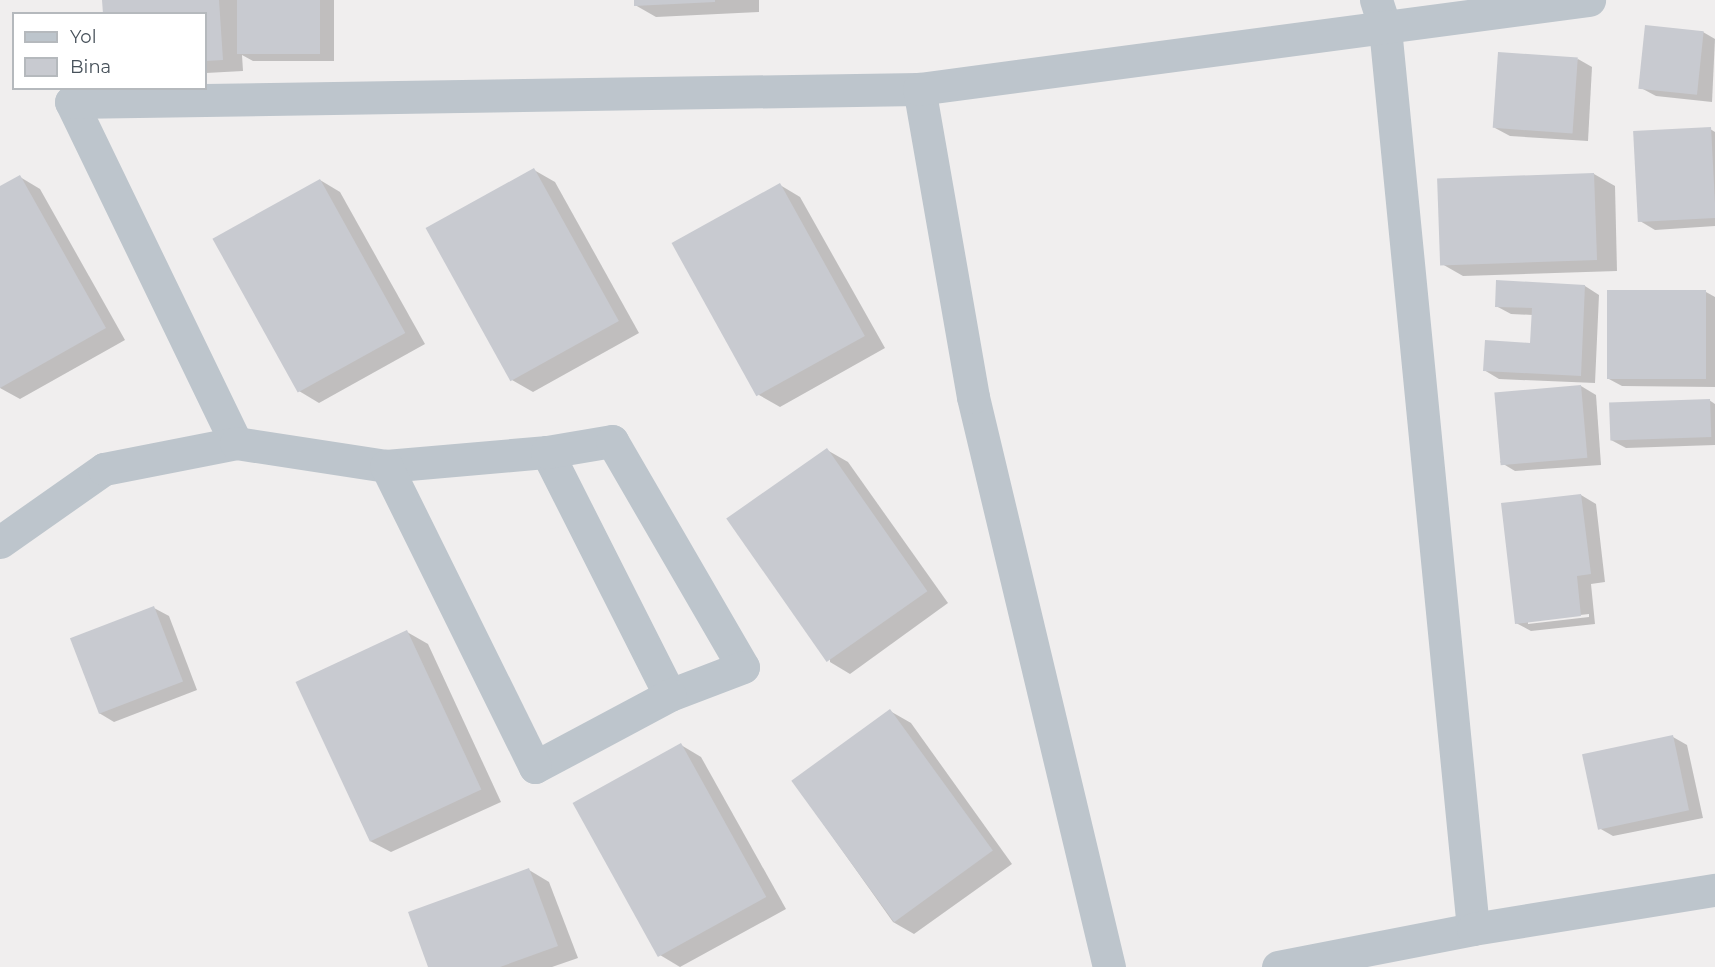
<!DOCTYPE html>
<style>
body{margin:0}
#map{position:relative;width:1715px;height:967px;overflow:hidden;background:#f0eeee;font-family:Montserrat,sans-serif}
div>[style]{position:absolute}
.shadow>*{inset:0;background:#0003}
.building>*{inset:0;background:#c8cad0;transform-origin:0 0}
.minor>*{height:33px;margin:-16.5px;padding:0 16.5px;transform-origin:16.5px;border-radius:16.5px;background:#bdc5cc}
span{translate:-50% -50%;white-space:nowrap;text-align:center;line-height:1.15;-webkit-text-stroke:6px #fff;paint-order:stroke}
.legend{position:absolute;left:12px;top:12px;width:195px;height:78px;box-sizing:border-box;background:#fff;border:2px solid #b5b9bd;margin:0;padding:8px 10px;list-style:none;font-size:18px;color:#47515a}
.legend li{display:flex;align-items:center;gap:12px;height:30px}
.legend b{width:30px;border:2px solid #b5b9bd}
</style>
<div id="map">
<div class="shadow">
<i style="clip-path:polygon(104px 0,334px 0,334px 61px,253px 61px,242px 55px,243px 71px,206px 73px,206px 14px)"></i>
<i style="clip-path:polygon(635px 0,759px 0,759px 12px,656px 17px,635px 5px)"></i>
<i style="clip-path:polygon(1703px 32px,1715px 39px,1712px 102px,1656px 96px,1641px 88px)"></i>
<i style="clip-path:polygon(1578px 59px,1592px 67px,1588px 141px,1510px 136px,1495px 128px)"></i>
<i style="clip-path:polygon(1710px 129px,1715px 132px,1715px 226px,1655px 230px,1640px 221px)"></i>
<i style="clip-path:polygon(534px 170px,555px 182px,639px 333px,533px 392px,512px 380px,428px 229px)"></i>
<i style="clip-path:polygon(1594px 174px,1615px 186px,1617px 271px,1463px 276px,1442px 264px,1439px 179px)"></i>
<i style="clip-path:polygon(20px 177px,40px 189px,125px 340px,20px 399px,0 388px,0 188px)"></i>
<i style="clip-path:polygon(320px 180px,340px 192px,425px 344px,319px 403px,299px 391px)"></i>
<i style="clip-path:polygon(780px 185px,800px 197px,885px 348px,780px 407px,759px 395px)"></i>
<i style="clip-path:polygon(1585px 286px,1599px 295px,1595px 383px,1499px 379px,1484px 370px,1532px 344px,1533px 315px,1511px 314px,1496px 306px)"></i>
<i style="clip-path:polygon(1706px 292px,1715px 297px,1715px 387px,1622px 386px,1607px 378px)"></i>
<i style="clip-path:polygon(1581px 386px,1596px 395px,1601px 465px,1515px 471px,1500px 462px)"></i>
<i style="clip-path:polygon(1709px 400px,1715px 404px,1715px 445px,1626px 448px,1611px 440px)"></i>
<i style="clip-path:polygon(827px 450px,848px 462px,948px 603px,850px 674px,830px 662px)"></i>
<i style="clip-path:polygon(evenodd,1581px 495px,1596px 504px,1605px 582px,1591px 584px,1595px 624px,1531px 631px,1516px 623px,1503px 504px,1581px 495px,1589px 614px,1589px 617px,1528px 624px,1528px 621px,1589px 614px)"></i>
<i style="clip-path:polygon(154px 608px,169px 616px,197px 690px,114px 722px,99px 713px)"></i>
<i style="clip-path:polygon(407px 632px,428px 644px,501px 802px,391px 852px,370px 841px)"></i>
<i style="clip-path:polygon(890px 711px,911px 723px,1012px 864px,914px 934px,893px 922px,793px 781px)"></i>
<i style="clip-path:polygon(1673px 737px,1687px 745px,1703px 818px,1613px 836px,1599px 828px)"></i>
<i style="clip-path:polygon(681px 745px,701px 757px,786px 909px,680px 967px,660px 955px)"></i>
<i style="clip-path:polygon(529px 870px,549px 882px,578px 958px,552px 967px,430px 967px)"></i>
</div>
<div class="building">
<i style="clip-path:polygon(102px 0,219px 0,223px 60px,206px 61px,206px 14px,103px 14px)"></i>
<i style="left:237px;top:0;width:83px;height:54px"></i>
<i style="clip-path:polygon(634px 0,715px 0,715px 2px,634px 6px)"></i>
<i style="left:1645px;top:25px;width:59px;height:64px;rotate:6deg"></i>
<i style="left:1498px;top:52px;width:80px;height:76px;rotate:4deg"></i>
<i style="left:1711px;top:127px;width:91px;height:78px;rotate:87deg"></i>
<i style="left:534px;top:168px;width:175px;height:124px;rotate:61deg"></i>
<i style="left:1594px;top:173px;width:87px;height:157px;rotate:88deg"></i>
<i style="clip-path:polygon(20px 175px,106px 328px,0 388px,0 186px)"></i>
<i style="left:320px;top:179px;width:176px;height:123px;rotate:61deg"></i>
<i style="left:780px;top:183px;width:175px;height:124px;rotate:61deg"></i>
<i style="clip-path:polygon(1496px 280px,1585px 285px,1581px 376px,1483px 371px,1485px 340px,1530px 343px,1532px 308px,1495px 307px)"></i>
<i style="left:1607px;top:290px;width:99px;height:89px"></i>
<i style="left:1581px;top:385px;width:73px;height:87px;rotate:85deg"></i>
<i style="left:1710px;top:399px;width:38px;height:101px;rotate:88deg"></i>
<i style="left:827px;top:448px;width:175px;height:123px;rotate:55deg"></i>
<i style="clip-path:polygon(1581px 494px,1591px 574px,1577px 576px,1581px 616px,1515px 624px,1501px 503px)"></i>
<i style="left:154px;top:606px;width:81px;height:90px;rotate:69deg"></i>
<i style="left:407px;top:630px;width:176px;height:123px;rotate:65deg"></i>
<i style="left:890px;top:709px;width:175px;height:122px;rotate:54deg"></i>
<i style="left:1673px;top:735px;width:77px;height:93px;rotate:78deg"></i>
<i style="left:681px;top:743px;width:176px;height:124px;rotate:61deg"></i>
<i style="clip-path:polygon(529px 868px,558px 946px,500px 967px,428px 967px,408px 912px)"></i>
</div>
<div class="minor">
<i style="left:1376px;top:0;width:29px;rotate:72deg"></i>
<i style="left:1385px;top:28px;width:905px;rotate:84.42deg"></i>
<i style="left:236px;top:443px;width:379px;rotate:-115.8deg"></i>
<i style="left:71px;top:102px;width:848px;rotate:-0.88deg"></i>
<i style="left:547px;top:452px;width:272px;rotate:63.2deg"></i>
<i style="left:0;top:542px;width:127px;rotate:-35.1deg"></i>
<i style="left:104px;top:469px;width:135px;rotate:-11.1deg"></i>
<i style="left:236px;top:443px;width:152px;rotate:8.7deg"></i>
<i style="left:386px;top:466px;width:162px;rotate:-5deg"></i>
<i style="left:547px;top:452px;width:66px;rotate:-9.6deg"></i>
<i style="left:612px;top:441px;width:261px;rotate:59.9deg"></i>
<i style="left:743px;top:667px;width:78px;rotate:159deg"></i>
<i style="left:670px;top:695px;width:153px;rotate:151.9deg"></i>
<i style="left:535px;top:767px;width:336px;rotate:-116.3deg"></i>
<i style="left:1109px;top:967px;width:586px;rotate:-103.42deg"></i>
<i style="left:973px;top:397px;width:313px;rotate:-99.9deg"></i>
<i style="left:919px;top:89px;width:676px;rotate:-7.57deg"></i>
<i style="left:1278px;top:967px;width:199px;rotate:-11deg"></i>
<i style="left:1473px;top:929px;width:245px;rotate:-9.2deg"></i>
</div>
<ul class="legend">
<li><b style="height:8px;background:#bdc5cc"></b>Yol</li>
<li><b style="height:16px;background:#c8cad0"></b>Bina</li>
</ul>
</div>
